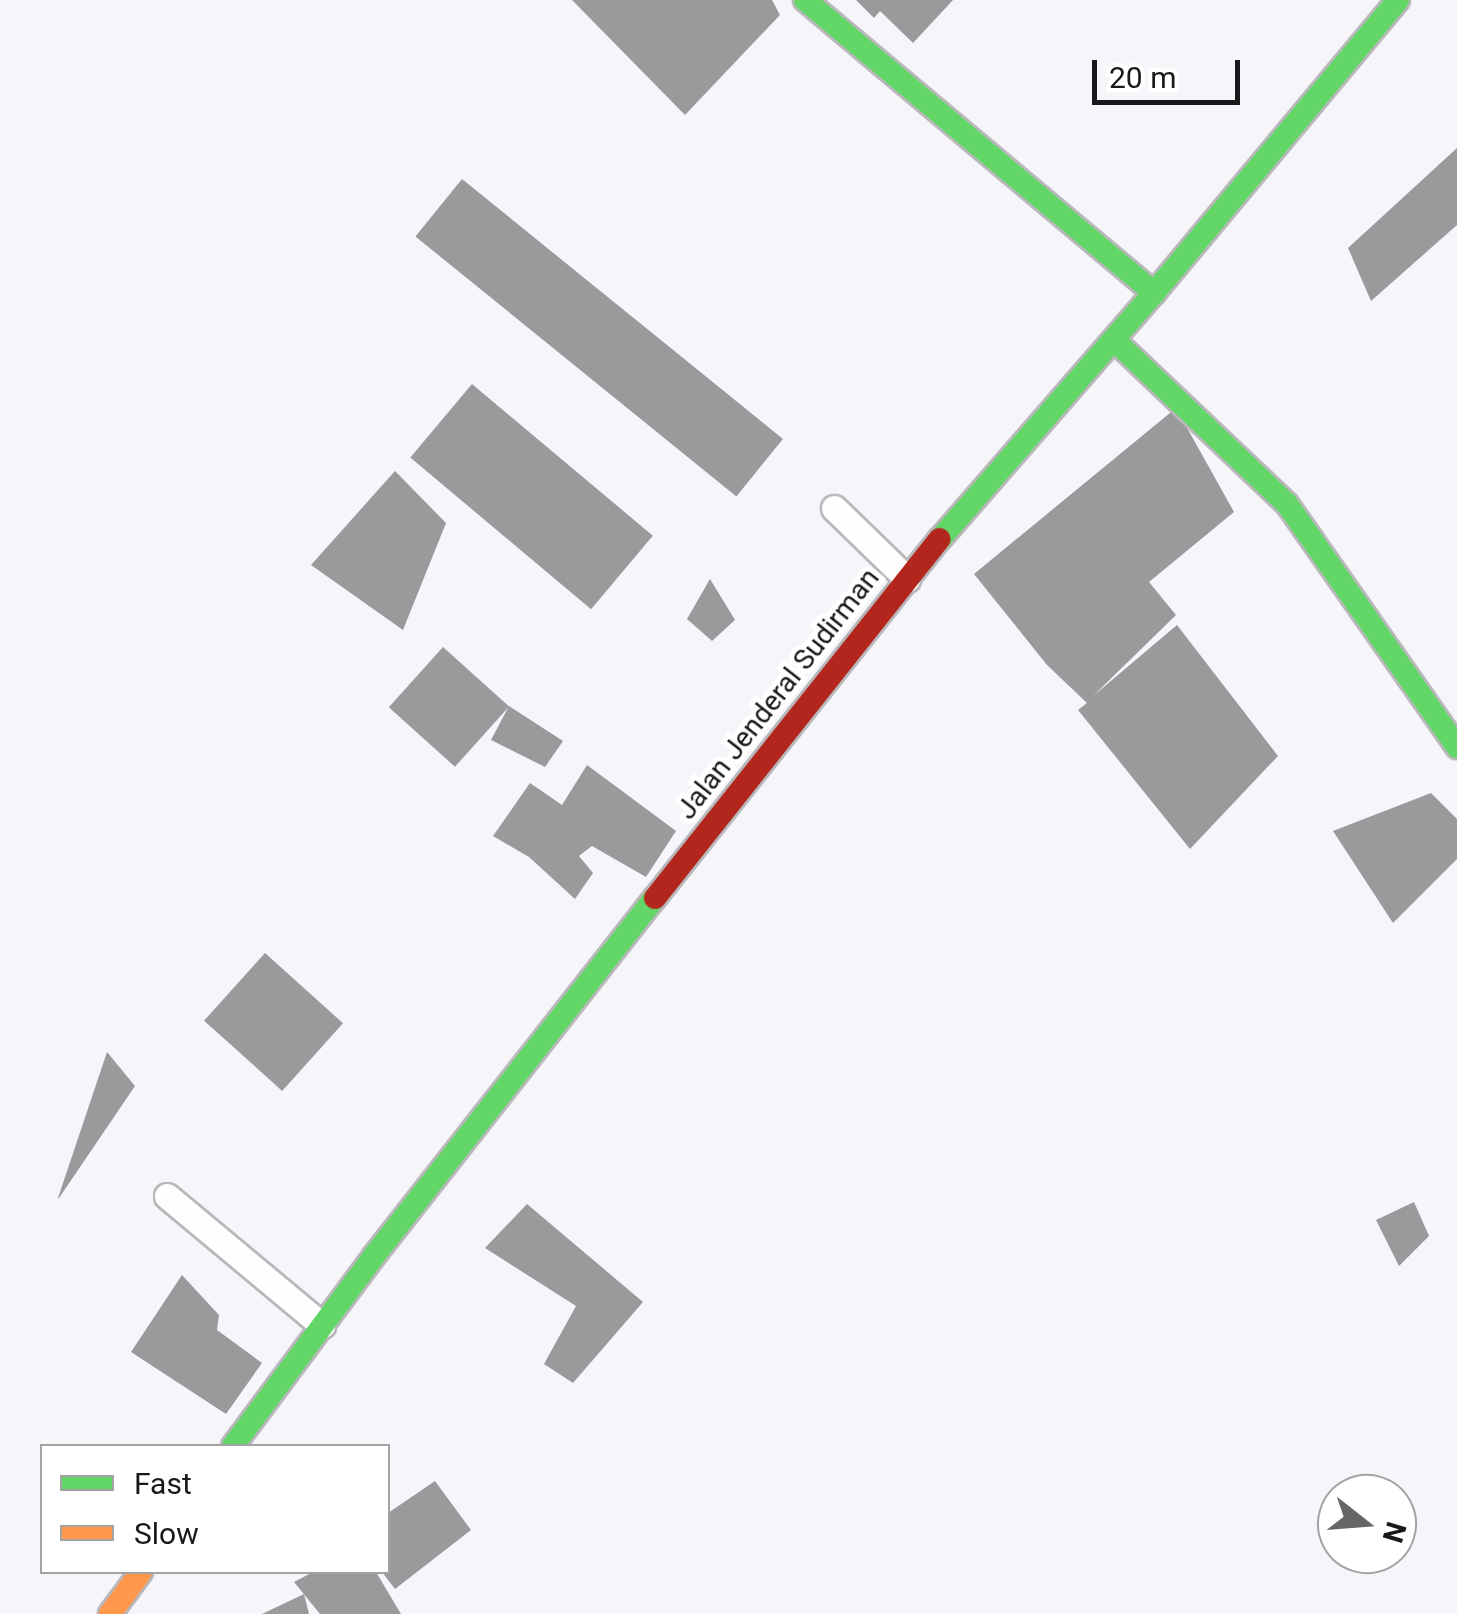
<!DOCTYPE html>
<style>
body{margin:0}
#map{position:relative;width:1457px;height:1614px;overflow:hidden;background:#f6f6fa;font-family:Roboto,sans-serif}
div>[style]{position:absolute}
.building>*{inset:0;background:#9a9a9d;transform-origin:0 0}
.roads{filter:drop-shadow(2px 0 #b8b8bb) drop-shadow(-2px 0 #b8b8bb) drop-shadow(0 2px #b8b8bb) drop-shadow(0 -2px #b8b8bb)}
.lane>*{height:25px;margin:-12.5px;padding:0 12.5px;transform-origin:12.5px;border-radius:12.5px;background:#fefefe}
.fast>*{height:22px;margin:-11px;padding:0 11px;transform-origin:11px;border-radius:11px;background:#63d668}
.slow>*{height:22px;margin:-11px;padding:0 11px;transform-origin:11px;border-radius:11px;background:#ff974d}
.jam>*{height:22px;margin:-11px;padding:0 11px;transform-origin:11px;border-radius:11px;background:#b3261e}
span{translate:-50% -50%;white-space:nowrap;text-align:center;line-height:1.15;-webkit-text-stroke:10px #fff;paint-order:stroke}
.street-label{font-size:28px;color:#19181b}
.legend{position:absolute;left:40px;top:1444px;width:350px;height:130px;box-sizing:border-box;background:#fff;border:2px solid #a3a3a4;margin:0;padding:12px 18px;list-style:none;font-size:30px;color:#19181b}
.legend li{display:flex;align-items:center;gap:20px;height:50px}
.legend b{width:50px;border:2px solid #a3a3a4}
.north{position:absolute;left:1317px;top:1474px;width:100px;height:100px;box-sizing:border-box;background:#fff;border:2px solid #a3a3a4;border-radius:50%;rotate:107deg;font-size:28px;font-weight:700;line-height:40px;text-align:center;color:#19181b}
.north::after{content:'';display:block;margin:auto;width:35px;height:45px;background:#666669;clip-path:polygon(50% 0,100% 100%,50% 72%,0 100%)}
.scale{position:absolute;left:1092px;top:60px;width:148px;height:45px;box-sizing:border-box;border:5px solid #19181b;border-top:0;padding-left:12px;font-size:30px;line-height:35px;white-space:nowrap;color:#19181b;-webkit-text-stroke:8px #fff;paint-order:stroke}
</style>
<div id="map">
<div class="building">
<i style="clip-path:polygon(572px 0,772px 0,780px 15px,685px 115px)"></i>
<i style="clip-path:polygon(856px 0,953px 0,913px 43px,880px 11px,874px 18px)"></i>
<i style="clip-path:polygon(1457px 148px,1457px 225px,1371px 301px,1348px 248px)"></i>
<i style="left:462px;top:179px;width:413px;height:74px;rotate:39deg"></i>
<i style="left:472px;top:384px;width:236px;height:96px;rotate:40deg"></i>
<i style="clip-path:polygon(1176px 408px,1234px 512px,1149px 582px,1176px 615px,1093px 696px,1177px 625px,1278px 756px,1190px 849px,1078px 710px,1087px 703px,1047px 665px,974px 574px)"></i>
<i style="clip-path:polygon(395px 471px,446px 523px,403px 630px,311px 565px)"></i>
<i style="clip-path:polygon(710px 579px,735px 620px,712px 641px,687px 619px)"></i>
<i style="left:443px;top:647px;width:89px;height:81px;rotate:42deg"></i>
<i style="clip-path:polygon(509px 706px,563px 741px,545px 767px,491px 740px)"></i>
<i style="clip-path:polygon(587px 765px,676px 831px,646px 877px,592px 846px,579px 856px,593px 873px,575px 899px,529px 857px,493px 836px,530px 783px,562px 805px)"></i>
<i style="clip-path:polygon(1431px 793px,1457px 819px,1457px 859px,1393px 923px,1333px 831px)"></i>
<i style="left:265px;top:953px;width:105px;height:91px;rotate:42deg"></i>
<i style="clip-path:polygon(107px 1052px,135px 1086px,59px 1198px,58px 1198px)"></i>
<i style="clip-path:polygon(1414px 1202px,1429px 1236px,1399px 1266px,1376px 1220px)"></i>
<i style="clip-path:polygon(527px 1204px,643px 1302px,573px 1383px,544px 1364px,576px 1306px,485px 1248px)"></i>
<i style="clip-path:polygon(182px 1275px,219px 1315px,217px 1330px,262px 1363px,226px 1414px,131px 1352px)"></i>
<i style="clip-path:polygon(435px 1481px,471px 1530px,395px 1589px,382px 1572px,388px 1572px,388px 1513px)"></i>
<i style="clip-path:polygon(313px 1572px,376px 1572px,401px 1614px,320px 1614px,294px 1582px)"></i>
<i style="clip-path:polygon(304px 1594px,309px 1614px,262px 1614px)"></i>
</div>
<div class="roads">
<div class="lane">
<i style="left:834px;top:508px;width:102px;rotate:44.2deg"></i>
<i style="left:167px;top:1196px;width:202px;rotate:39.8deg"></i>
</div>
<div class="fast">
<i style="left:805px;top:0;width:456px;rotate:40deg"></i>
<i style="left:1114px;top:340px;width:238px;rotate:43.5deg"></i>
<i style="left:1287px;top:504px;width:297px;rotate:55deg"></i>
<i style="left:940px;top:539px;width:326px;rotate:-49deg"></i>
<i style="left:1154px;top:293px;width:381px;rotate:-50.2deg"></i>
<i style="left:233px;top:1446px;width:237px;rotate:-53.4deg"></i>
<i style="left:374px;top:1256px;width:455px;rotate:-51.9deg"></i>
</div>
<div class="slow">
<i style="left:110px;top:1614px;width:52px;rotate:-53.6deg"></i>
</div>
<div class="jam">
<i style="left:655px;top:898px;width:458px;rotate:-51.6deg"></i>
</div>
</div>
<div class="street-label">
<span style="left:778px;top:694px;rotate:-52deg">Jalan Jenderal Sudirman</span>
</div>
<ul class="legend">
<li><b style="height:12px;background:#63d668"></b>Fast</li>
<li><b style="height:12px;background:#ff974d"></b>Slow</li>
</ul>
<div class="north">N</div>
<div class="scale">20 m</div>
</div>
